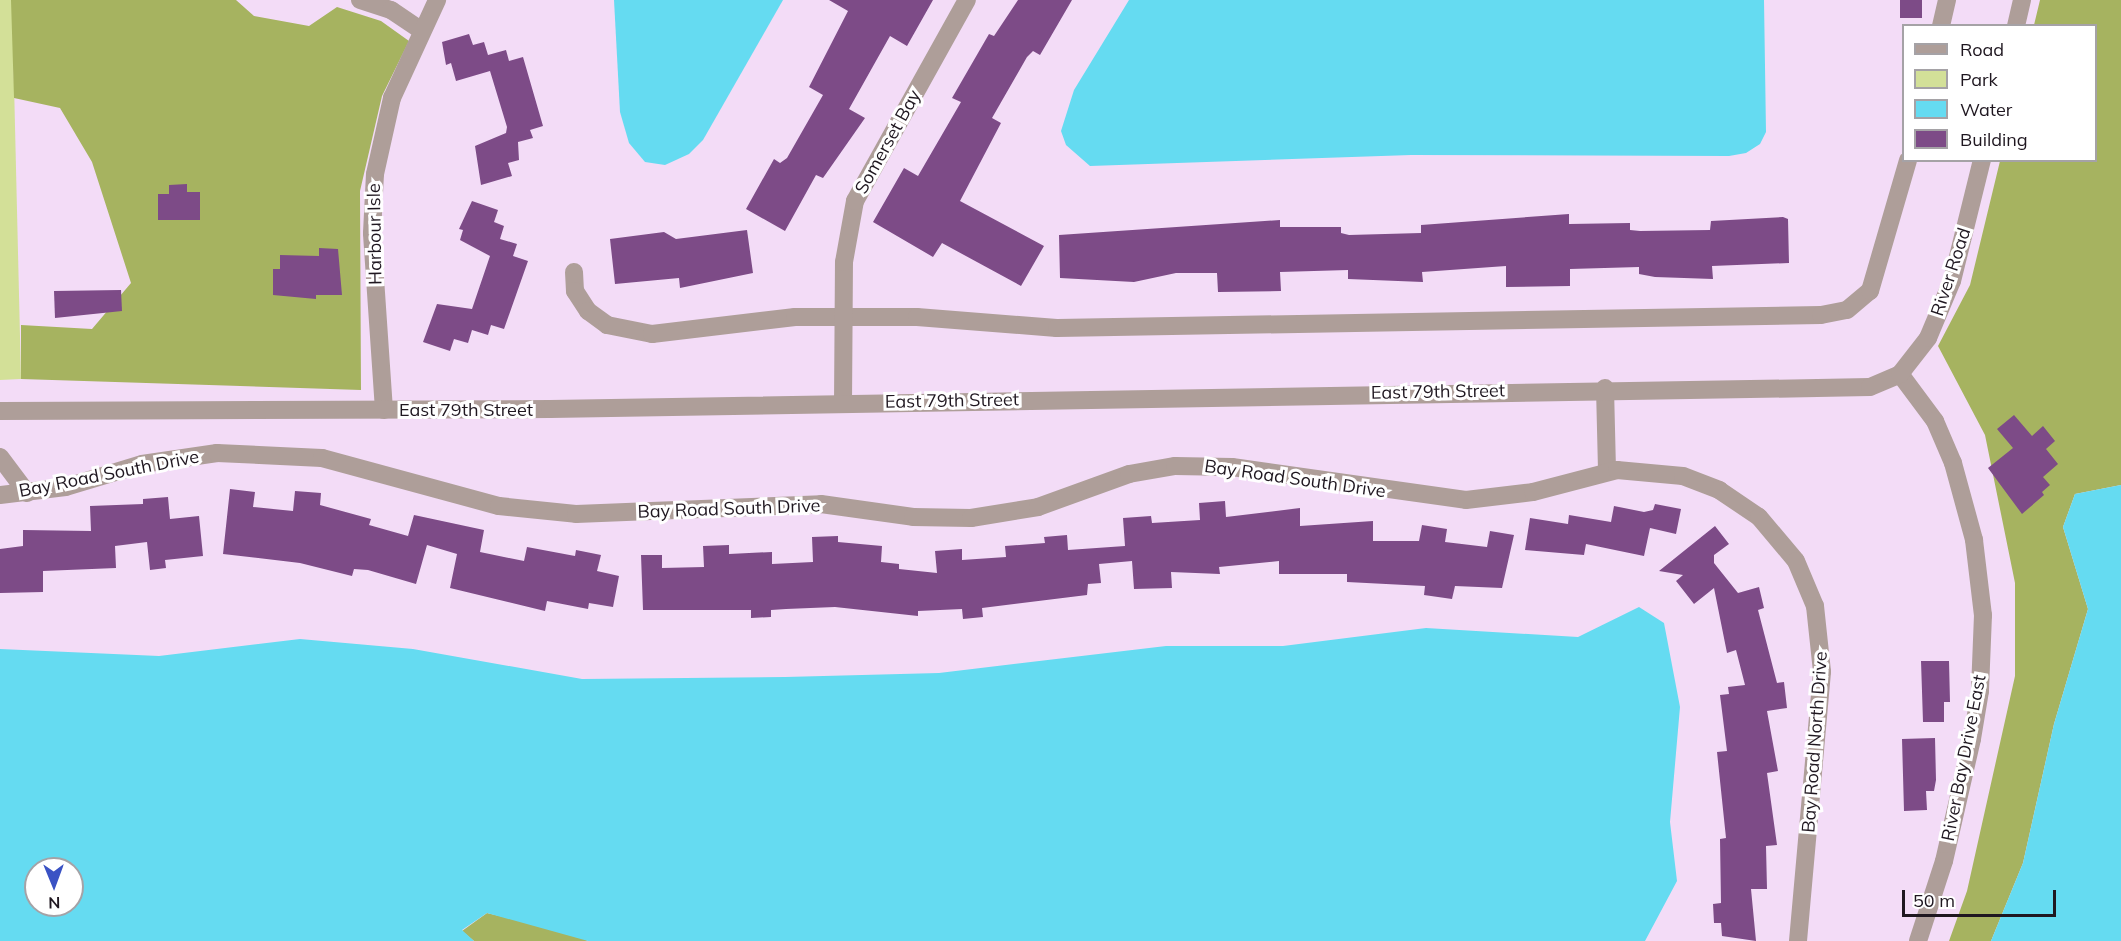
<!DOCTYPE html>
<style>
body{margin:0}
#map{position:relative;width:2121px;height:941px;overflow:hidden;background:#f3dcf7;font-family:Mulish,sans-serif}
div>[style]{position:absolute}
.green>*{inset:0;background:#d3e098}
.forest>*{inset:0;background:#a6b360}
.water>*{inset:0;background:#65dbf1}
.building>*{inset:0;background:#7d4b87;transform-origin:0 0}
.minor>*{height:18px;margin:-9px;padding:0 9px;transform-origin:9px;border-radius:9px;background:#ae9e99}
span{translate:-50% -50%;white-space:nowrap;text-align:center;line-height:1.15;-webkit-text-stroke:6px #fff;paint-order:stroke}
.street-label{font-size:18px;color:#1f1720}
.legend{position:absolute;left:1902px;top:24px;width:195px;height:138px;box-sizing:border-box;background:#fff;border:2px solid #a5a2a6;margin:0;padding:8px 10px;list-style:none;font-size:18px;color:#1f1720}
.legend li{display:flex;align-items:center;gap:12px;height:30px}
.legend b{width:30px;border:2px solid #a5a2a6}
.north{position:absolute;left:24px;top:857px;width:60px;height:60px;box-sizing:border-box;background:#fff;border:2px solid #a5a2a6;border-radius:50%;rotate:179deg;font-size:16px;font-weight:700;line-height:24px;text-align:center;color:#1f1720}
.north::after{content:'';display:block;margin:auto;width:21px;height:27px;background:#3a52c4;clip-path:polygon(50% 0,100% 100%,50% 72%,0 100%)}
.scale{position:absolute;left:1902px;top:890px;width:154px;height:27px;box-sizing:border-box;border:3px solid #1f1720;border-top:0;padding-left:8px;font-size:18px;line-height:21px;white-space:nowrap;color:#1f1720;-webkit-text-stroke:4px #fff;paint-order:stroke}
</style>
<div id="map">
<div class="green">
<i style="clip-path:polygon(0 0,12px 0,21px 379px,0 380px)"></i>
</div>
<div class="forest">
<i style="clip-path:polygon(11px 0,236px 0,254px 16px,309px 26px,337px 7px,381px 21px,409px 41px,382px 96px,360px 191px,361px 390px,21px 379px,21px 325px,92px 329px,131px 283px,92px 162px,60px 108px,14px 98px)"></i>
<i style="clip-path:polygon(2040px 0,2121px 0,2121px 485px,2075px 494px,2063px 527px,2088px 609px,2054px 724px,2023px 863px,1991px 941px,1949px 941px,1967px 891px,2015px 676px,2015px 583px,1985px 435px,1938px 346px,1970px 285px,2000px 161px,2096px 160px,2096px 26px,2034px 25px)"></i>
<i style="clip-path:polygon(487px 913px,575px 934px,588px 941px,474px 941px,462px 931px)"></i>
</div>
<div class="water">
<i style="clip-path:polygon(614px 0,783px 0,703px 140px,689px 154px,665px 165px,645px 162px,629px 143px,620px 112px)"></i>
<i style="clip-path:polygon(1129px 0,1764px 0,1766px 132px,1760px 144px,1746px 153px,1729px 156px,1411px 155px,1090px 166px,1066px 145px,1061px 131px,1074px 90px)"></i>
<i style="clip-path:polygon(2121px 485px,2121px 941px,1991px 941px,2023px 863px,2054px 724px,2088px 609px,2063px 527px,2075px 494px)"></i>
<i style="clip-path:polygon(evenodd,1639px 607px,1664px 623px,1680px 707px,1670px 822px,1677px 881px,1645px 941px,588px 941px,487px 913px,462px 930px,474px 941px,0 941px,0 649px,159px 656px,300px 639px,413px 649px,582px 679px,785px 677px,939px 673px,1166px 646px,1283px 646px,1426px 628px,1578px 637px,1639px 607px,36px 869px,72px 869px,72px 905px,36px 905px,36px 869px)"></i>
</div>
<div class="building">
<i style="clip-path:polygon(829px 0,933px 0,907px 46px,890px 36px,849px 109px,865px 118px,823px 178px,816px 175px,785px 231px,746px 209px,774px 159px,780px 163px,787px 158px,823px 95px,809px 87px,848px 11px)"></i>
<i style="clip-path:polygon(1018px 0,1072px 0,1040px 55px,1033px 51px,1027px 57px,992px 118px,1001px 123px,960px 201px,1044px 246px,1021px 286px,942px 243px,933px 257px,873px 222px,904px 168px,918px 176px,961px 102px,952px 98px,989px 34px,994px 36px)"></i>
<i style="left:1900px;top:0;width:22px;height:18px"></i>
<i style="clip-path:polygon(469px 34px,473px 45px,484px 42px,488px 55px,506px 50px,509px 61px,523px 57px,543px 126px,530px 130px,533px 138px,518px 142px,519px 160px,508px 163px,512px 176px,481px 185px,475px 146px,506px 133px,507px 127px,490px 71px,456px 81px,451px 63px,446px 65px,442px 42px)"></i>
<i style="clip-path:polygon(187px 184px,187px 192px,200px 192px,200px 220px,158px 220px,158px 194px,169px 194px,169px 185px)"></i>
<i style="clip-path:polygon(472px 201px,498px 210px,494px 222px,504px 226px,500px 239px,517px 244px,513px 256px,528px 261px,504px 329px,491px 325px,488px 335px,472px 330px,468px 343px,454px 339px,450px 351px,423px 342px,437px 304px,472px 309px,490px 256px,460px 240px,463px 230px,459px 229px)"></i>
<i style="clip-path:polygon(1569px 214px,1569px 224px,1630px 223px,1630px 230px,1640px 231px,1710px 230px,1711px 221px,1783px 217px,1788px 219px,1789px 263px,1712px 266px,1713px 279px,1655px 277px,1639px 274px,1639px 267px,1570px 269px,1570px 286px,1506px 287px,1506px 266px,1422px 272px,1423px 282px,1348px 279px,1348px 270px,1280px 272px,1281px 291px,1218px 292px,1217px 273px,1176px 273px,1134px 282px,1060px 278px,1059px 235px,1280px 220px,1280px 227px,1341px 227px,1341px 233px,1349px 235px,1421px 233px,1421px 225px)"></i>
<i style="clip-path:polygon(747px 230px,753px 273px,680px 288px,679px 278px,615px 284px,610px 239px,664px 232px,676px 239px)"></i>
<i style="clip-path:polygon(319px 248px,338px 249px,342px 295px,316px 295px,316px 299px,273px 295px,273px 269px,280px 269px,280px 255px,319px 256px)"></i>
<i style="clip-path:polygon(121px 290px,122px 311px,55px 318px,54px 291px)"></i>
<i style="clip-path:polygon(2014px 415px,2032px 436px,2043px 426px,2055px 441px,2046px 449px,2058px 464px,2043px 477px,2050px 485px,2042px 492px,2044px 495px,2022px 514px,1988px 468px,2013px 448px,1997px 429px)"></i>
<i style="clip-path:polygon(230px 489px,255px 492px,253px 507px,293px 511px,295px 491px,321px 493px,320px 505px,371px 519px,369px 525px,408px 536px,414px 515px,484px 530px,480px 552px,524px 561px,527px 547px,575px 556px,576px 550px,601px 555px,597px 571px,619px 576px,613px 607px,589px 603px,588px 609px,547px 601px,545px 611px,450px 588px,457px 554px,427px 545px,416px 584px,368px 570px,354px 569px,352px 576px,300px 563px,223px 554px)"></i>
<i style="clip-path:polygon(168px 497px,170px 519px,199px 516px,203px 556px,165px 560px,166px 568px,150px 570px,147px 542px,115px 546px,116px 568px,43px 571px,43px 592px,0 593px,0 549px,23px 546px,23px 530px,91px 531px,90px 506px,143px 504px,143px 499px)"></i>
<i style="clip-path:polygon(1225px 501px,1226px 517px,1300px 508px,1300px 526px,1373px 521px,1373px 541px,1419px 541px,1422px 525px,1447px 529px,1445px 542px,1487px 547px,1490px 531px,1514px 535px,1502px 588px,1455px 586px,1452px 599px,1424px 595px,1425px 586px,1347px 582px,1347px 574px,1279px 574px,1279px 561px,1219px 567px,1220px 574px,1171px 572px,1172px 588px,1134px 589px,1132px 561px,1099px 564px,1101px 583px,1088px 584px,1087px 595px,982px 608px,983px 617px,963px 619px,962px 609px,918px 611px,918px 616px,835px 607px,786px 609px,771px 610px,771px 617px,751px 618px,751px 610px,643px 610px,641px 555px,662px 555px,662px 568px,704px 567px,703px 546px,729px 545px,729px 554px,772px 552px,772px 564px,813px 562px,812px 537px,838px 536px,838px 542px,882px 546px,881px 562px,899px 564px,899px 569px,937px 573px,935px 551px,962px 549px,962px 560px,1006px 557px,1005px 546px,1045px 543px,1044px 537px,1067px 535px,1068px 550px,1125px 546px,1123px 518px,1151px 516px,1152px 523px,1200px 520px,1199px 503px)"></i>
<i style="clip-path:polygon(1655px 504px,1681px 509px,1676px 534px,1650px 528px,1644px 556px,1586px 544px,1584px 555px,1525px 550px,1530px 518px,1568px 524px,1569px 515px,1611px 522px,1614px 506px,1644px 512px,1653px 510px)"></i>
<i style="clip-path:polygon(1715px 526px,1729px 544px,1714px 555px,1714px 563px,1738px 593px,1759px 587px,1764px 608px,1758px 610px,1777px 683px,1784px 682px,1787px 708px,1767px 711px,1778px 771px,1767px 773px,1777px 845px,1766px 846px,1767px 889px,1751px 889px,1756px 941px,1722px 936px,1721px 923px,1714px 923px,1713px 904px,1721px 903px,1720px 839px,1726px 838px,1717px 752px,1727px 751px,1720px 695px,1729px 694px,1728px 687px,1745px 685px,1736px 650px,1727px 653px,1714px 588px,1694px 604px,1676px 581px,1683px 575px,1659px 571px)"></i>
<i style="clip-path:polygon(1921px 661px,1949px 661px,1950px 702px,1944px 702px,1944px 722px,1923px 722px)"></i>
<i style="clip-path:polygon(1935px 738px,1936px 780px,1934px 791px,1926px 791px,1927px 810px,1904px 811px,1902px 739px)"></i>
</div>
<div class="minor">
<i style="left:360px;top:0;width:33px;rotate:18deg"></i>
<i style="left:391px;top:10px;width:36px;rotate:34deg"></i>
<i style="left:1941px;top:26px;width:27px;rotate:-77deg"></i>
<i style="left:2016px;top:26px;width:27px;rotate:-77deg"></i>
<i style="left:574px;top:272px;width:19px;rotate:87deg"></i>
<i style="left:575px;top:291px;width:24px;rotate:57deg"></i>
<i style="left:588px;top:311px;width:24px;rotate:36deg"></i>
<i style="left:607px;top:325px;width:46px;rotate:11.3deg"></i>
<i style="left:652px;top:334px;width:144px;rotate:-6.8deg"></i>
<i style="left:795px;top:317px;width:122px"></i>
<i style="left:917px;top:317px;width:140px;rotate:4.5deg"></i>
<i style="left:1057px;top:328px;width:764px;rotate:-0.97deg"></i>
<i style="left:1821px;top:315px;width:26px;rotate:-11deg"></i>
<i style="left:1847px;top:310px;width:30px;rotate:-40deg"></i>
<i style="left:1870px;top:291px;width:136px;rotate:-73.8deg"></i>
<i style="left:1900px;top:374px;width:59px;rotate:53.3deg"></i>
<i style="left:1935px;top:421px;width:46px;rotate:66.8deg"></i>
<i style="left:1953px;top:463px;width:80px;rotate:74.7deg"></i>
<i style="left:1974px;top:540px;width:76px;rotate:83.2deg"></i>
<i style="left:1983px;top:615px;width:76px;rotate:92.3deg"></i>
<i style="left:1980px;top:691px;width:49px;rotate:99.5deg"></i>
<i style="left:1972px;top:739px;width:125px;rotate:102.9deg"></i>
<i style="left:1944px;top:861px;width:84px;rotate:108deg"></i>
<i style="left:1605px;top:388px;width:84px;rotate:88.6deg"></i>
<i style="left:843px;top:403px;width:141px;rotate:-89.6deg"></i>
<i style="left:844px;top:262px;width:62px;rotate:-79.8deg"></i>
<i style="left:855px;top:201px;width:230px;rotate:-60.9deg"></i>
<i style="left:384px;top:410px;width:177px;rotate:-93.9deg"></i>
<i style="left:372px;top:233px;width:59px;rotate:-87.1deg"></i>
<i style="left:375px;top:174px;width:78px;rotate:-77.4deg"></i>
<i style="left:392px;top:98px;width:108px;rotate:-65.3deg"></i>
<i style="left:0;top:411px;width:550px;rotate:-0.21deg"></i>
<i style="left:550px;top:409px;width:1320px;rotate:-0.95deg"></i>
<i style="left:1870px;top:387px;width:33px;rotate:-23deg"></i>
<i style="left:1900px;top:374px;width:46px;rotate:-52.1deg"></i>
<i style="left:1928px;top:338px;width:62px;rotate:-67.2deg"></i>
<i style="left:1952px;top:281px;width:125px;rotate:-76.1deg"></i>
<i style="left:0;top:457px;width:45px;rotate:53.1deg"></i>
<i style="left:0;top:495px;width:66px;rotate:-6.9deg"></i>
<i style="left:66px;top:487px;width:79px;rotate:-16.8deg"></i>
<i style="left:142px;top:464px;width:76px;rotate:-8.3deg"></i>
<i style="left:217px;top:453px;width:105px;rotate:2.7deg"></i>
<i style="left:322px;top:458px;width:183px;rotate:15.2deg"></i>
<i style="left:499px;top:506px;width:77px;rotate:5.9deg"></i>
<i style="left:576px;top:514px;width:245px;rotate:-2.3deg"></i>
<i style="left:821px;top:504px;width:93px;rotate:8deg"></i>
<i style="left:913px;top:517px;width:58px;rotate:1deg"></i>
<i style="left:971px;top:518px;width:68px;rotate:-9.3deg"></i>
<i style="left:1038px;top:507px;width:97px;rotate:-19.9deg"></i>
<i style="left:1129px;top:474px;width:47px;rotate:-9.9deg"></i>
<i style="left:1175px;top:466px;width:57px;rotate:1deg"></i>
<i style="left:1232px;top:467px;width:236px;rotate:8deg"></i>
<i style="left:1466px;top:500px;width:67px;rotate:-6.8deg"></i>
<i style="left:1533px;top:492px;width:87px;rotate:-14.7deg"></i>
<i style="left:1617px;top:470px;width:66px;rotate:5.2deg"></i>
<i style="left:1683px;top:476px;width:39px;rotate:21deg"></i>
<i style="left:1719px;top:490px;width:48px;rotate:34deg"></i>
<i style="left:1759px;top:517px;width:57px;rotate:49.9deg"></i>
<i style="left:1796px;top:561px;width:49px;rotate:67.1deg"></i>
<i style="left:1815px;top:606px;width:66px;rotate:83.9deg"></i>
<i style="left:1822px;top:672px;width:270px;rotate:95.1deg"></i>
</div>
<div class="street-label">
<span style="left:888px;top:142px;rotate:-61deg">Somerset Bay</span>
<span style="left:375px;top:234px;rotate:-91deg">Harbour Isle</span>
<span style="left:1951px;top:272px;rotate:-72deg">River Road</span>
<span style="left:1438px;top:392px;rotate:-1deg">East 79th Street</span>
<span style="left:952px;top:401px;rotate:-1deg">East 79th Street</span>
<span style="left:466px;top:410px">East 79th Street</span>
<span style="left:109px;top:474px;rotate:-11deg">Bay Road South Drive</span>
<span style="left:1295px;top:479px;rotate:8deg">Bay Road South Drive</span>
<span style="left:729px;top:509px;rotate:-2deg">Bay Road South Drive</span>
<span style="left:1815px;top:742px;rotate:-86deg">Bay Road North Drive</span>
<span style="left:1964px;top:758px;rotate:-79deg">River Bay Drive East</span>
</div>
<ul class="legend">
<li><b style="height:8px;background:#ae9e99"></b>Road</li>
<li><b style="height:16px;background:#d3e098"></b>Park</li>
<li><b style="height:16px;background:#65dbf1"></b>Water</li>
<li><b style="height:16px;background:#7d4b87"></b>Building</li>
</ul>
<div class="north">N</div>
<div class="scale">50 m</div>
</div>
